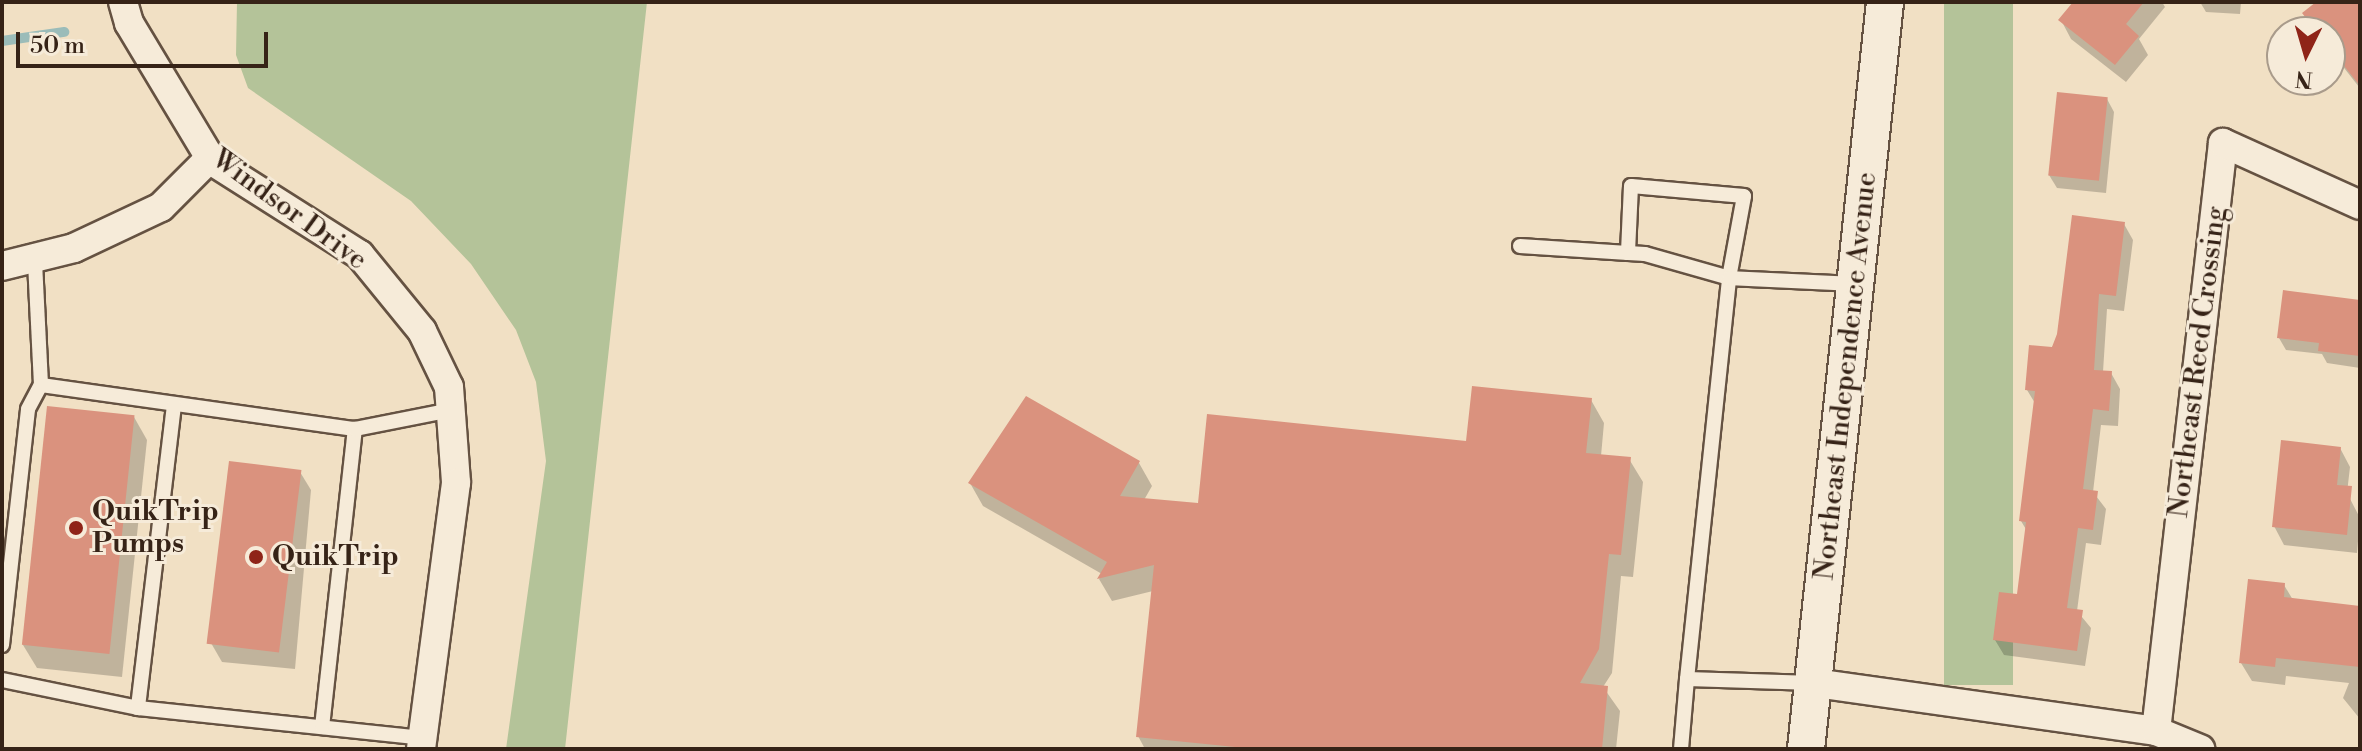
<!DOCTYPE html>
<style>
body{margin:0}
#map{position:relative;width:2362px;height:751px;overflow:hidden;background:#f1e0c4;font-family:"Libre Bodoni",serif}
div>[style]{position:absolute}
.green>*{inset:0;background:#b4c399;transform-origin:0 0}
.shadow>*{inset:0;background:#0003}
.stream>*{height:10px;margin:-5px;padding:0 5px;transform-origin:5px;border-radius:5px;background:#9bbcb9}
.building>*{inset:0;background:#da927e;transform-origin:0 0}
.roads{filter:drop-shadow(2px 0 #655242) drop-shadow(-2px 0 #655242) drop-shadow(0 2px #655242) drop-shadow(0 -2px #655242)}
.service>*{height:14px;margin:-7px;padding:0 7px;transform-origin:7px;border-radius:7px;background:#f6ebd9}
.minor>*{height:28px;margin:-14px;padding:0 14px;transform-origin:14px;border-radius:14px;background:#f6ebd9}
.tertiary>*{height:36px;margin:-18px;padding:0 18px;transform-origin:18px;border-radius:18px;background:#f6ebd9}
.dots>*{width:22px;height:22px;translate:-50% -50%;box-sizing:border-box;border:4px solid #f6ebd9;border-radius:50%}
span{translate:-50% -50%;white-space:nowrap;text-align:center;line-height:1.15;-webkit-text-stroke:6px #f6ebd9;paint-order:stroke}
.street-label{font-size:28px;color:#362317}
.poi-label{font-size:28px;color:#362317;font-weight:700}
.left{translate:0 -50%;text-align:left}
.frame{position:absolute;inset:0;border:4px solid #362317;pointer-events:none}
.north{position:absolute;left:2266px;top:16px;width:80px;height:80px;box-sizing:border-box;background:#f6ebd9;border:2px solid #a99b8b;border-radius:50%;rotate:185deg;font-size:22px;font-weight:700;line-height:32px;text-align:center;color:#362317}
.north::after{content:'';display:block;margin:auto;width:28px;height:36px;background:#8f2418;clip-path:polygon(50% 0,100% 100%,50% 72%,0 100%)}
.scale{position:absolute;left:16px;top:32px;width:252px;height:36px;box-sizing:border-box;border:4px solid #362317;border-top:0;padding-left:10px;font-size:24px;line-height:28px;white-space:nowrap;color:#362317;-webkit-text-stroke:6px #f6ebd9;paint-order:stroke}
</style>
<div id="map">
<div class="green">
<i style="clip-path:polygon(237px 2px,647px 2px,565px 749px,506px 749px,546px 461px,536px 382px,516px 330px,471px 264px,411px 201px,248px 88px,236px 55px)"></i>
<i style="left:1944px;top:2px;width:69px;height:683px"></i>
</div>
<div class="shadow">
<i style="clip-path:polygon(2075px 2px,2162px 2px,2165px 7px,2139px 39px,2148px 55px,2126px 82px,2071px 39px,2061px 20px)"></i>
<i style="clip-path:polygon(2200px 2px,2241px 2px,2240px 14px,2206px 12px)"></i>
<i style="clip-path:polygon(2319px 2px,2360px 2px,2359px 87px,2330px 50px,2330px 32px,2316px 32px,2305px 13px)"></i>
<i style="clip-path:polygon(2107px 99px,2114px 112px,2106px 193px,2057px 188px,2049px 175px)"></i>
<i style="clip-path:polygon(2124px 224px,2133px 240px,2124px 311px,2107px 309px,2103px 372px,2111px 373px,2120px 389px,2118px 426px,2101px 425px,2093px 492px,2106px 509px,2101px 545px,2086px 543px,2077px 611px,2091px 628px,2085px 666px,2004px 655px,1995px 640px,2019px 596px,2027px 531px,2021px 521px,2035px 403px,2027px 390px)"></i>
<i style="clip-path:polygon(2360px 302px,2360px 368px,2327px 363px,2322px 354px,2286px 350px,2279px 338px)"></i>
<i style="clip-path:polygon(1591px 400px,1604px 423px,1601px 456px,1629px 459px,1643px 482px,1633px 577px,1621px 576px,1612px 673px,1603px 687px,1620px 711px,1616px 749px,1145px 749px,1138px 736px,1153px 591px,1112px 601px,1099px 579px,1102px 574px,983px 506px,970px 483px,1139px 463px,1152px 486px,1144px 500px,1199px 505px,1468px 443px)"></i>
<i style="clip-path:polygon(134px 417px,147px 440px,122px 677px,37px 668px,23px 645px)"></i>
<i style="clip-path:polygon(2340px 448px,2350px 467px,2347px 493px,2360px 518px,2357px 553px,2284px 545px,2274px 526px)"></i>
<i style="clip-path:polygon(300px 472px,311px 490px,295px 669px,222px 662px,211px 643px)"></i>
<i style="clip-path:polygon(2284px 585px,2293px 600px,2360px 635px,2360px 719px,2343px 698px,2349px 683px,2286px 676px,2285px 685px,2252px 681px,2241px 663px)"></i>
</div>
<div class="stream">
<i style="left:2px;top:41px;width:63px;rotate:-8.3deg"></i>
</div>
<div class="building">
<i style="clip-path:polygon(2073px 2px,2144px 2px,2126px 24px,2139px 36px,2115px 65px,2058px 20px)"></i>
<i style="clip-path:polygon(2316px 2px,2360px 2px,2360px 86px,2330px 48px,2330px 32px,2317px 32px,2302px 13px)"></i>
<i style="left:2057px;top:92px;width:51px;height:84px;rotate:6deg"></i>
<i style="clip-path:polygon(2072px 215px,2125px 222px,2116px 296px,2099px 294px,2094px 370px,2112px 371px,2109px 411px,2093px 409px,2083px 489px,2098px 491px,2093px 530px,2078px 528px,2067px 608px,2083px 610px,2077px 651px,1993px 640px,1999px 592px,2017px 594px,2026px 522px,2019px 521px,2035px 391px,2025px 390px,2029px 345px,2052px 347px,2057px 334px)"></i>
<i style="clip-path:polygon(2283px 290px,2360px 300px,2360px 356px,2318px 351px,2319px 343px,2277px 338px)"></i>
<i style="clip-path:polygon(1472px 386px,1592px 398px,1586px 453px,1631px 457px,1621px 555px,1609px 554px,1599px 649px,1580px 683px,1608px 686px,1602px 749px,1255px 749px,1136px 737px,1154px 565px,1097px 579px,1107px 562px,968px 483px,1026px 396px,1140px 461px,1120px 496px,1198px 503px,1207px 414px,1466px 441px)"></i>
<i style="left:47px;top:406px;width:88px;height:240px;rotate:6deg"></i>
<i style="clip-path:polygon(2281px 440px,2341px 447px,2337px 485px,2352px 486px,2347px 535px,2272px 527px)"></i>
<i style="left:229px;top:461px;width:73px;height:184px;rotate:7deg"></i>
<i style="clip-path:polygon(2248px 579px,2285px 583px,2284px 597px,2360px 606px,2360px 667px,2276px 658px,2275px 667px,2239px 663px)"></i>
</div>
<div class="roads">
<div class="service">
<i style="left:1520px;top:246px;width:108px;rotate:3.7deg"></i>
<i style="left:1628px;top:253px;width:17px;rotate:3deg"></i>
<i style="left:1645px;top:254px;width:87px;rotate:15.9deg"></i>
<i style="left:1729px;top:278px;width:83px;rotate:-79.6deg"></i>
<i style="left:1744px;top:196px;width:113px;rotate:-174.9deg"></i>
<i style="left:1631px;top:186px;width:67px;rotate:92.6deg"></i>
<i style="left:35px;top:262px;width:123px;rotate:87.2deg"></i>
<i style="left:41px;top:385px;width:317px;rotate:8deg"></i>
<i style="left:174px;top:405px;width:305px;rotate:96.8deg"></i>
<i style="left:138px;top:708px;width:286px;rotate:6deg"></i>
<i style="left:2px;top:645px;width:237px;rotate:-83.7deg"></i>
<i style="left:28px;top:409px;width:27px;rotate:-62deg"></i>
<i style="left:1687px;top:679px;width:403px;rotate:-84deg"></i>
<i style="left:1729px;top:278px;width:125px;rotate:2.7deg"></i>
<i style="left:2px;top:680px;width:139px;rotate:11.6deg"></i>
<i style="left:322px;top:727px;width:300px;rotate:-83.7deg"></i>
<i style="left:355px;top:429px;width:98px;rotate:-11.2deg"></i>
<i style="left:1681px;top:749px;width:70px;rotate:-85.1deg"></i>
<i style="left:1687px;top:679px;width:127px;rotate:1.8deg"></i>
</div>
<div class="minor">
<i style="left:123px;top:2px;width:22px;rotate:74deg"></i>
<i style="left:129px;top:23px;width:161px;rotate:59deg"></i>
<i style="left:212px;top:161px;width:175px;rotate:32.4deg"></i>
<i style="left:360px;top:255px;width:98px;rotate:50.8deg"></i>
<i style="left:422px;top:331px;width:62px;rotate:64.3deg"></i>
<i style="left:449px;top:387px;width:96px;rotate:85.8deg"></i>
<i style="left:456px;top:483px;width:268px;rotate:97.5deg"></i>
<i style="left:2px;top:266px;width:74px;rotate:-14deg"></i>
<i style="left:74px;top:248px;width:96px;rotate:-25.2deg"></i>
<i style="left:161px;top:207px;width:69px;rotate:-45deg"></i>
<i style="left:1815px;top:683px;width:344px;rotate:8deg"></i>
<i style="left:2156px;top:731px;width:48px;rotate:22.2deg"></i>
<i style="left:2156px;top:731px;width:592px;rotate:-83.5deg"></i>
<i style="left:2223px;top:143px;width:150px;rotate:24.3deg"></i>
</div>
<div class="tertiary">
<i style="left:1806px;top:749px;width:751px;rotate:-83.96deg"></i>
</div>
</div>
<div class="dots">
<i style="left:76px;top:528px;background:#8f2418"></i>
<i style="left:256px;top:557px;background:#8f2418"></i>
</div>
<div class="street-label">
<span style="left:289px;top:210px;rotate:36deg">Windsor Drive</span>
<span style="left:2198px;top:362px;rotate:-83deg">Northeast Reed Crossing</span>
<span style="left:1846px;top:376px;rotate:-84deg">Northeast Independence Avenue</span>
</div>
<div class="poi-label">
<span class="left" style="left:92px;top:528px">QuikTrip<br>Pumps</span>
<span class="left" style="left:272px;top:557px">QuikTrip</span>
</div>
<div class="frame"></div>
<div class="north">N</div>
<div class="scale">50 m</div>
</div>
